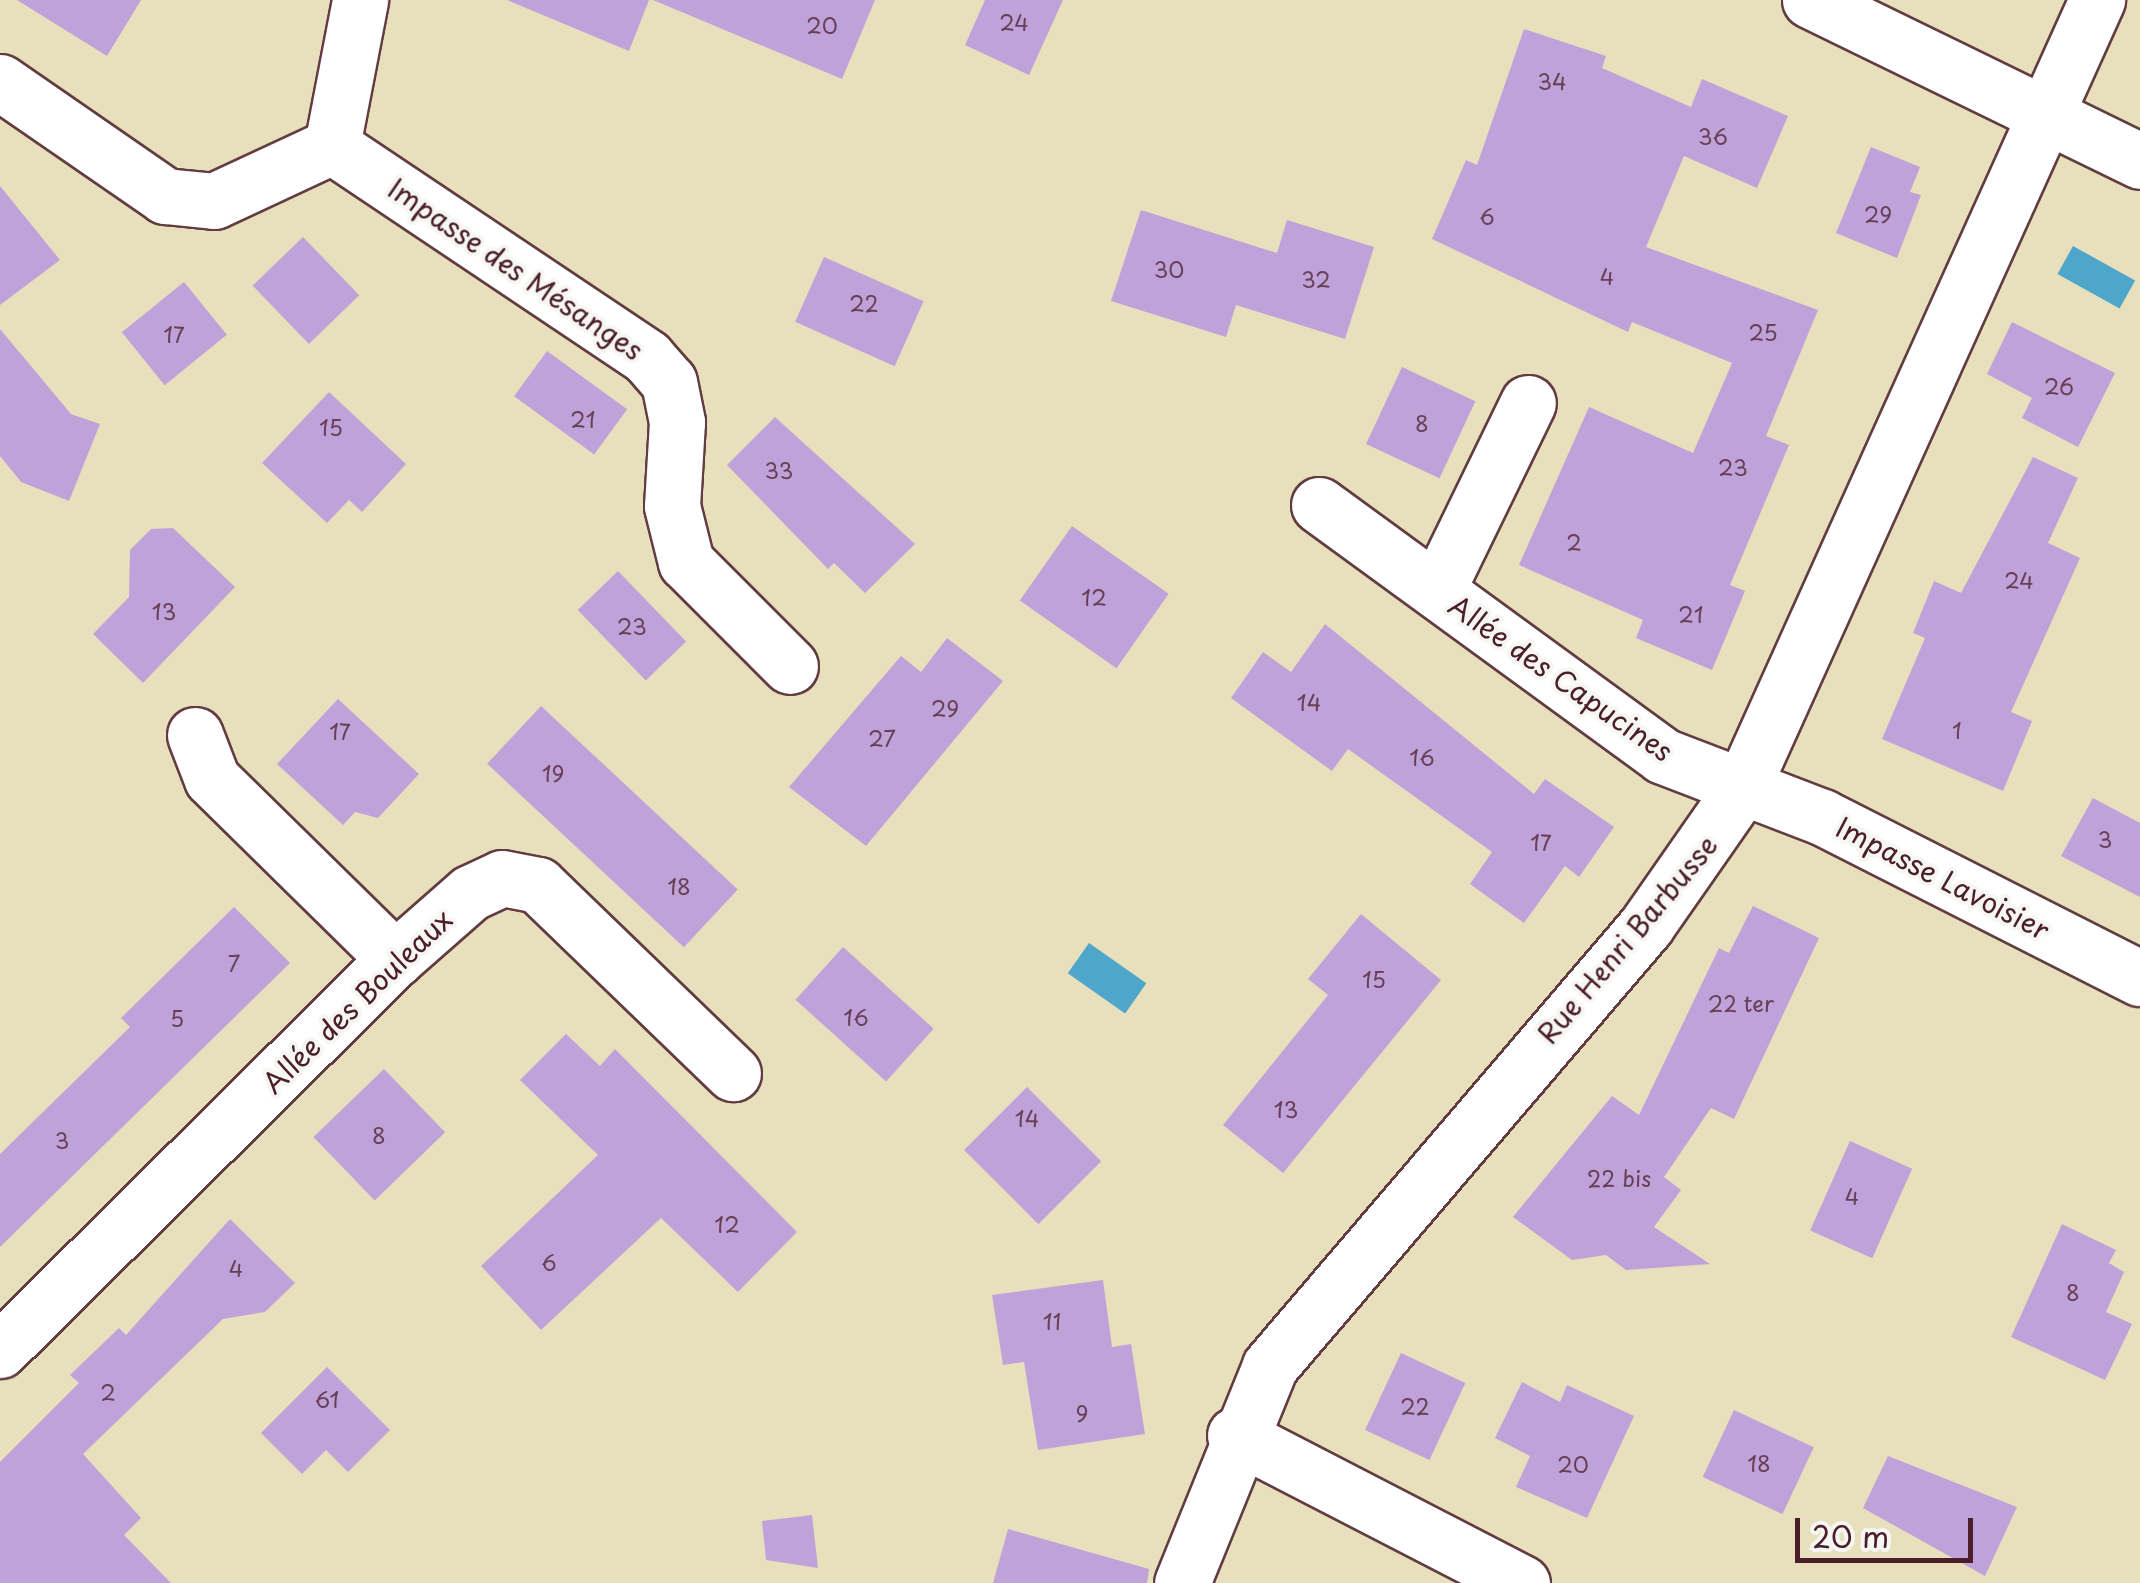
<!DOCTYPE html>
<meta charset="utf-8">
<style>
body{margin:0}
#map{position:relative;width:2140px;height:1583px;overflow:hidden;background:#e8e0bc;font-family:"Playpen Sans",sans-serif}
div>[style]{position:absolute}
.water>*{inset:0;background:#4ea6cb;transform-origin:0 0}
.building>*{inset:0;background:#bfa2d9;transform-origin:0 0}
.roads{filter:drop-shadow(2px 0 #623c41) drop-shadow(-2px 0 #623c41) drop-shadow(0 2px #623c41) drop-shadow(0 -2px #623c41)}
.minor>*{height:55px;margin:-27.5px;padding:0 27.5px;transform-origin:27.5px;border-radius:27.5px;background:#fff}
.major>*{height:55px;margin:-27.5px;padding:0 27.5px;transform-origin:27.5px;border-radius:27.5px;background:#fff}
span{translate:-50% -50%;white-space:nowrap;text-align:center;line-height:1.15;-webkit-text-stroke:8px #f6f6f2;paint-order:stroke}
.number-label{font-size:22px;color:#674056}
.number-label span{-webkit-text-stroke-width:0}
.street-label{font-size:28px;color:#4a1f2b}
.scale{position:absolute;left:1795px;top:1518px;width:178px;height:45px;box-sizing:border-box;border:5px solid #4a1f2b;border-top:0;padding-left:12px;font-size:30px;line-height:35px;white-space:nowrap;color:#4a1f2b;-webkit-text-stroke:8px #f6f6f2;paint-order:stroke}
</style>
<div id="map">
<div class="water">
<i style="left:2073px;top:246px;width:71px;height:32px;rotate:29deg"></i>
<i style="left:1089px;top:943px;width:70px;height:37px;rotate:35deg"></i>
</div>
<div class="building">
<i style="clip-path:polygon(17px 0,141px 0,107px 56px)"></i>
<i style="clip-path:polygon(507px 0,649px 0,629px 51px)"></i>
<i style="clip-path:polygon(653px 0,875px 0,842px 79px)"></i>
<i style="clip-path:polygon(985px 0,1063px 0,1029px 75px,965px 45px)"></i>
<i style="clip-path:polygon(1524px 29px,1606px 56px,1602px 68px,1691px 107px,1702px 79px,1788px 116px,1757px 188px,1684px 156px,1646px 247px,1818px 310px,1766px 436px,1789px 445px,1730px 585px,1745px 591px,1712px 670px,1636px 638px,1643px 620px,1519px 565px,1589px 407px,1693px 453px,1732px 363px,1632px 322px,1628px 332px,1432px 239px,1466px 160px,1477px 165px)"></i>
<i style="clip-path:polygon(1871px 147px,1920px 167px,1910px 192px,1921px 195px,1897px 258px,1836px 233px)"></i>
<i style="clip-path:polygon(0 186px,60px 260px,0 305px)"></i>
<i style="clip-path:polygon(1141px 210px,1277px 253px,1287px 220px,1374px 247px,1345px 339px,1236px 305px,1226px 337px,1111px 301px)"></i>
<i style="left:303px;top:237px;width:81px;height:70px;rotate:46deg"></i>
<i style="left:824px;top:257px;width:109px;height:71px;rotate:24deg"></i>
<i style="left:184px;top:282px;width:68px;height:80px;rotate:51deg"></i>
<i style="clip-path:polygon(2012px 322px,2115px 373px,2078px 447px,2022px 418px,2032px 398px,1987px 374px)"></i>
<i style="clip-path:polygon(0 329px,71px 414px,100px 424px,69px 501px,21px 482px,0 456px)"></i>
<i style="left:547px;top:351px;width:99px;height:56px;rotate:36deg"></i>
<i style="left:1402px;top:367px;width:81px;height:85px;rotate:25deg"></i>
<i style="clip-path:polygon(329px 392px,406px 464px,362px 512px,349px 500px,327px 523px,262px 463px)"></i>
<i style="clip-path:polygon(775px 417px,915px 544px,865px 593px,834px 563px,828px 569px,727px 465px)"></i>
<i style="clip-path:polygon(2033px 457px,2078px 478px,2048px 543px,2080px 558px,2011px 712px,2032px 721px,2003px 791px,1882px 739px,1925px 638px,1913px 633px,1934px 581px,1961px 593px)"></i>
<i style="left:1072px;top:526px;width:118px;height:91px;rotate:35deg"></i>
<i style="clip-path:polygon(173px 528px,235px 587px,143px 683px,93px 634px,129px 597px,130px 550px,151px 529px)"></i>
<i style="left:618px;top:571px;width:98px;height:56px;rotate:46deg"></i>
<i style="clip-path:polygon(1325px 624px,1534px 794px,1545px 779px,1614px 827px,1579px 877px,1565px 866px,1524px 923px,1470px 884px,1492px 852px,1348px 749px,1332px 771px,1231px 698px,1263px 652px,1291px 672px)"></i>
<i style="clip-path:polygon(947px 638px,1003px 681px,866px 846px,789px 787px,901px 656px,921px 672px)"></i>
<i style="clip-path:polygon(338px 699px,419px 774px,378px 818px,355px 812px,343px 825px,277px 764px)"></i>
<i style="left:541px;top:706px;width:269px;height:79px;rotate:43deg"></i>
<i style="clip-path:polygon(2093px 798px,2140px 823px,2140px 897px,2061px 856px)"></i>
<i style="clip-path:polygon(1753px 906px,1819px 938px,1734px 1119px,1711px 1108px,1664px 1177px,1681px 1190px,1654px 1227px,1710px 1264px,1626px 1270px,1606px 1255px,1572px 1260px,1513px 1217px,1612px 1096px,1639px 1115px,1719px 948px,1729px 953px)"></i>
<i style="clip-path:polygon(234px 907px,290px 963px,0 1247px,0 1154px,130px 1027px,121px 1018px)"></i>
<i style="clip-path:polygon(1361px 914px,1441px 980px,1283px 1173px,1223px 1125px,1328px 995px,1308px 979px)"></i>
<i style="left:843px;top:947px;width:122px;height:71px;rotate:42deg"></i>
<i style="clip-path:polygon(566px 1034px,600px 1066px,615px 1049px,797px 1232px,738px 1292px,661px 1218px,541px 1330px,481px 1266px,598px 1155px,520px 1080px)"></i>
<i style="left:384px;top:1069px;width:88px;height:98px;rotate:46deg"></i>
<i style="left:1027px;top:1087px;width:105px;height:89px;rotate:45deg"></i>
<i style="left:1850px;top:1141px;width:68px;height:98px;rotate:24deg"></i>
<i style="clip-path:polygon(230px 1219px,295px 1283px,265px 1312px,223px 1319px,83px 1454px,141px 1518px,124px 1535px,171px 1583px,0 1583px,0 1462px,79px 1383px,70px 1375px,119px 1328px,126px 1335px)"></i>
<i style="clip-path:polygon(2062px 1224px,2116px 1250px,2109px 1263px,2124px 1272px,2106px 1312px,2132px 1324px,2105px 1380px,2011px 1337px)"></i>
<i style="clip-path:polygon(1103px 1280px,1112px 1347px,1131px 1344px,1145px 1434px,1038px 1450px,1024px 1362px,1003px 1365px,992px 1295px)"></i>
<i style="left:1401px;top:1353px;width:71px;height:85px;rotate:25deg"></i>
<i style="clip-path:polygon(327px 1367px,390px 1430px,348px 1472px,326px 1450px,302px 1474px,261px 1433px)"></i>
<i style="clip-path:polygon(1522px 1382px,1560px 1402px,1567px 1385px,1634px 1416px,1587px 1518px,1516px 1487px,1530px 1456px,1495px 1438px)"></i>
<i style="left:1734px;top:1410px;width:88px;height:74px;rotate:25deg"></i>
<i style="clip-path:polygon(1888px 1456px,2017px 1507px,1985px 1576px,1863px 1508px)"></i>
<i style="clip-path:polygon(812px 1515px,818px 1568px,766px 1560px,762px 1521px)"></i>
<i style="clip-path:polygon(1008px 1529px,1149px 1569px,1147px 1583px,993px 1583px)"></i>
</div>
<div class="roads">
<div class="minor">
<i style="left:0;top:82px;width:201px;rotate:34.6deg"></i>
<i style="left:165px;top:196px;width:49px;rotate:5.8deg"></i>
<i style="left:214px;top:201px;width:130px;rotate:-25deg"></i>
<i style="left:332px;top:146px;width:379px;rotate:33.8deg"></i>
<i style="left:647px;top:357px;width:33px;rotate:49deg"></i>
<i style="left:669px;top:382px;width:41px;rotate:78.7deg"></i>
<i style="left:677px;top:422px;width:84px;rotate:93.4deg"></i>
<i style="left:672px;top:506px;width:58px;rotate:76deg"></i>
<i style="left:686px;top:562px;width:147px;rotate:45deg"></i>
<i style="left:332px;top:146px;width:149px;rotate:-79.1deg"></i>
<i style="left:1319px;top:505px;width:426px;rotate:36.1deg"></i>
<i style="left:1663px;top:756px;width:170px;rotate:21deg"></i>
<i style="left:1822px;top:817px;width:356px;rotate:26.9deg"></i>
<i style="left:1437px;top:590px;width:208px;rotate:-64.1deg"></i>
<i style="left:195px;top:735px;width:47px;rotate:68.9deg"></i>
<i style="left:212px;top:779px;width:257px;rotate:44.5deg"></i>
<i style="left:0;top:1350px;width:556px;rotate:-44.71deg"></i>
<i style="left:395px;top:959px;width:100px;rotate:-41.3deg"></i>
<i style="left:470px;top:893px;width:35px;rotate:-25deg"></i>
<i style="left:502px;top:878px;width:37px;rotate:11deg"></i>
<i style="left:538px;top:885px;width:271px;rotate:44deg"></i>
<i style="left:1235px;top:1435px;width:323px;rotate:27.3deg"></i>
<i style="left:1182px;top:1583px;width:234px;rotate:-67.9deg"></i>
<i style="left:1270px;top:1366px;width:579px;rotate:-49.48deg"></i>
<i style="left:1646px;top:926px;width:166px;rotate:-55.1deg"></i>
<i style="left:1741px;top:790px;width:867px;rotate:-65.74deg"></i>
</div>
<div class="major">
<i style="left:1810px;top:0;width:367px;rotate:26deg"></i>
</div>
</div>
<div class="number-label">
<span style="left:1014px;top:22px">24</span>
<span style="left:822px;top:25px">20</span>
<span style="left:1552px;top:81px">34</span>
<span style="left:1713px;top:136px">36</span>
<span style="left:1878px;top:214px">29</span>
<span style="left:1487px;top:216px">6</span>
<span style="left:1169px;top:269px">30</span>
<span style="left:1607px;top:276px">4</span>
<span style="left:1316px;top:279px">32</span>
<span style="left:864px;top:303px">22</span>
<span style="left:1763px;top:332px">25</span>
<span style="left:174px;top:334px">17</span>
<span style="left:2059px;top:386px">26</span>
<span style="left:583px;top:419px">21</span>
<span style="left:1422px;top:423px">8</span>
<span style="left:331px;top:427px">15</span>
<span style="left:1733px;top:467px">23</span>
<span style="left:779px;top:470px">33</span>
<span style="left:1574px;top:542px">2</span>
<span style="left:2019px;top:580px">24</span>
<span style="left:1094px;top:597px">12</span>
<span style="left:164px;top:611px">13</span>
<span style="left:1691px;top:614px">21</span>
<span style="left:632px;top:626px">23</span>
<span style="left:1309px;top:702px">14</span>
<span style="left:945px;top:708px">29</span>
<span style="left:1957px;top:730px">1</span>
<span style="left:340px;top:731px">17</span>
<span style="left:882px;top:738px">27</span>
<span style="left:1422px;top:757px">16</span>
<span style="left:553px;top:773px">19</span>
<span style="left:2105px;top:839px">3</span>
<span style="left:1541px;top:842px">17</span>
<span style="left:679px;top:886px">18</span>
<span style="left:234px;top:963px">7</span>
<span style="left:1374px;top:979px">15</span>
<span style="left:1741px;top:1003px">22 ter</span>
<span style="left:856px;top:1017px">16</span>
<span style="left:177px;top:1018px">5</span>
<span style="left:1286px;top:1109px">13</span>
<span style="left:1027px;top:1118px">14</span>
<span style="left:379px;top:1135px">8</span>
<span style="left:62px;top:1140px">3</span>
<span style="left:1619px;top:1178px">22 bis</span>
<span style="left:1852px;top:1196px">4</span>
<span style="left:727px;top:1224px">12</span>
<span style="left:549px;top:1262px">6</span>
<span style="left:236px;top:1268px">4</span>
<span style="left:2073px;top:1292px">8</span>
<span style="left:1052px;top:1321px">11</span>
<span style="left:108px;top:1392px">2</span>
<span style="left:327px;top:1399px">61</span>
<span style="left:1415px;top:1406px">22</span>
<span style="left:1082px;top:1413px">9</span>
<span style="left:1759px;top:1463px">18</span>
<span style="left:1573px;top:1464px">20</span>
</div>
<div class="street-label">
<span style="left:516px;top:269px;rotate:34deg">Impasse des Mésanges</span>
<span style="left:1561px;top:678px;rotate:35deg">Allée des Capucines</span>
<span style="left:1943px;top:878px;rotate:27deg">Impasse Lavoisier</span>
<span style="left:1627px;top:939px;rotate:-50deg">Rue Henri Barbusse</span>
<span style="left:357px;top:1001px;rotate:-44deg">Allée des Bouleaux</span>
</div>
<div class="scale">20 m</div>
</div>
